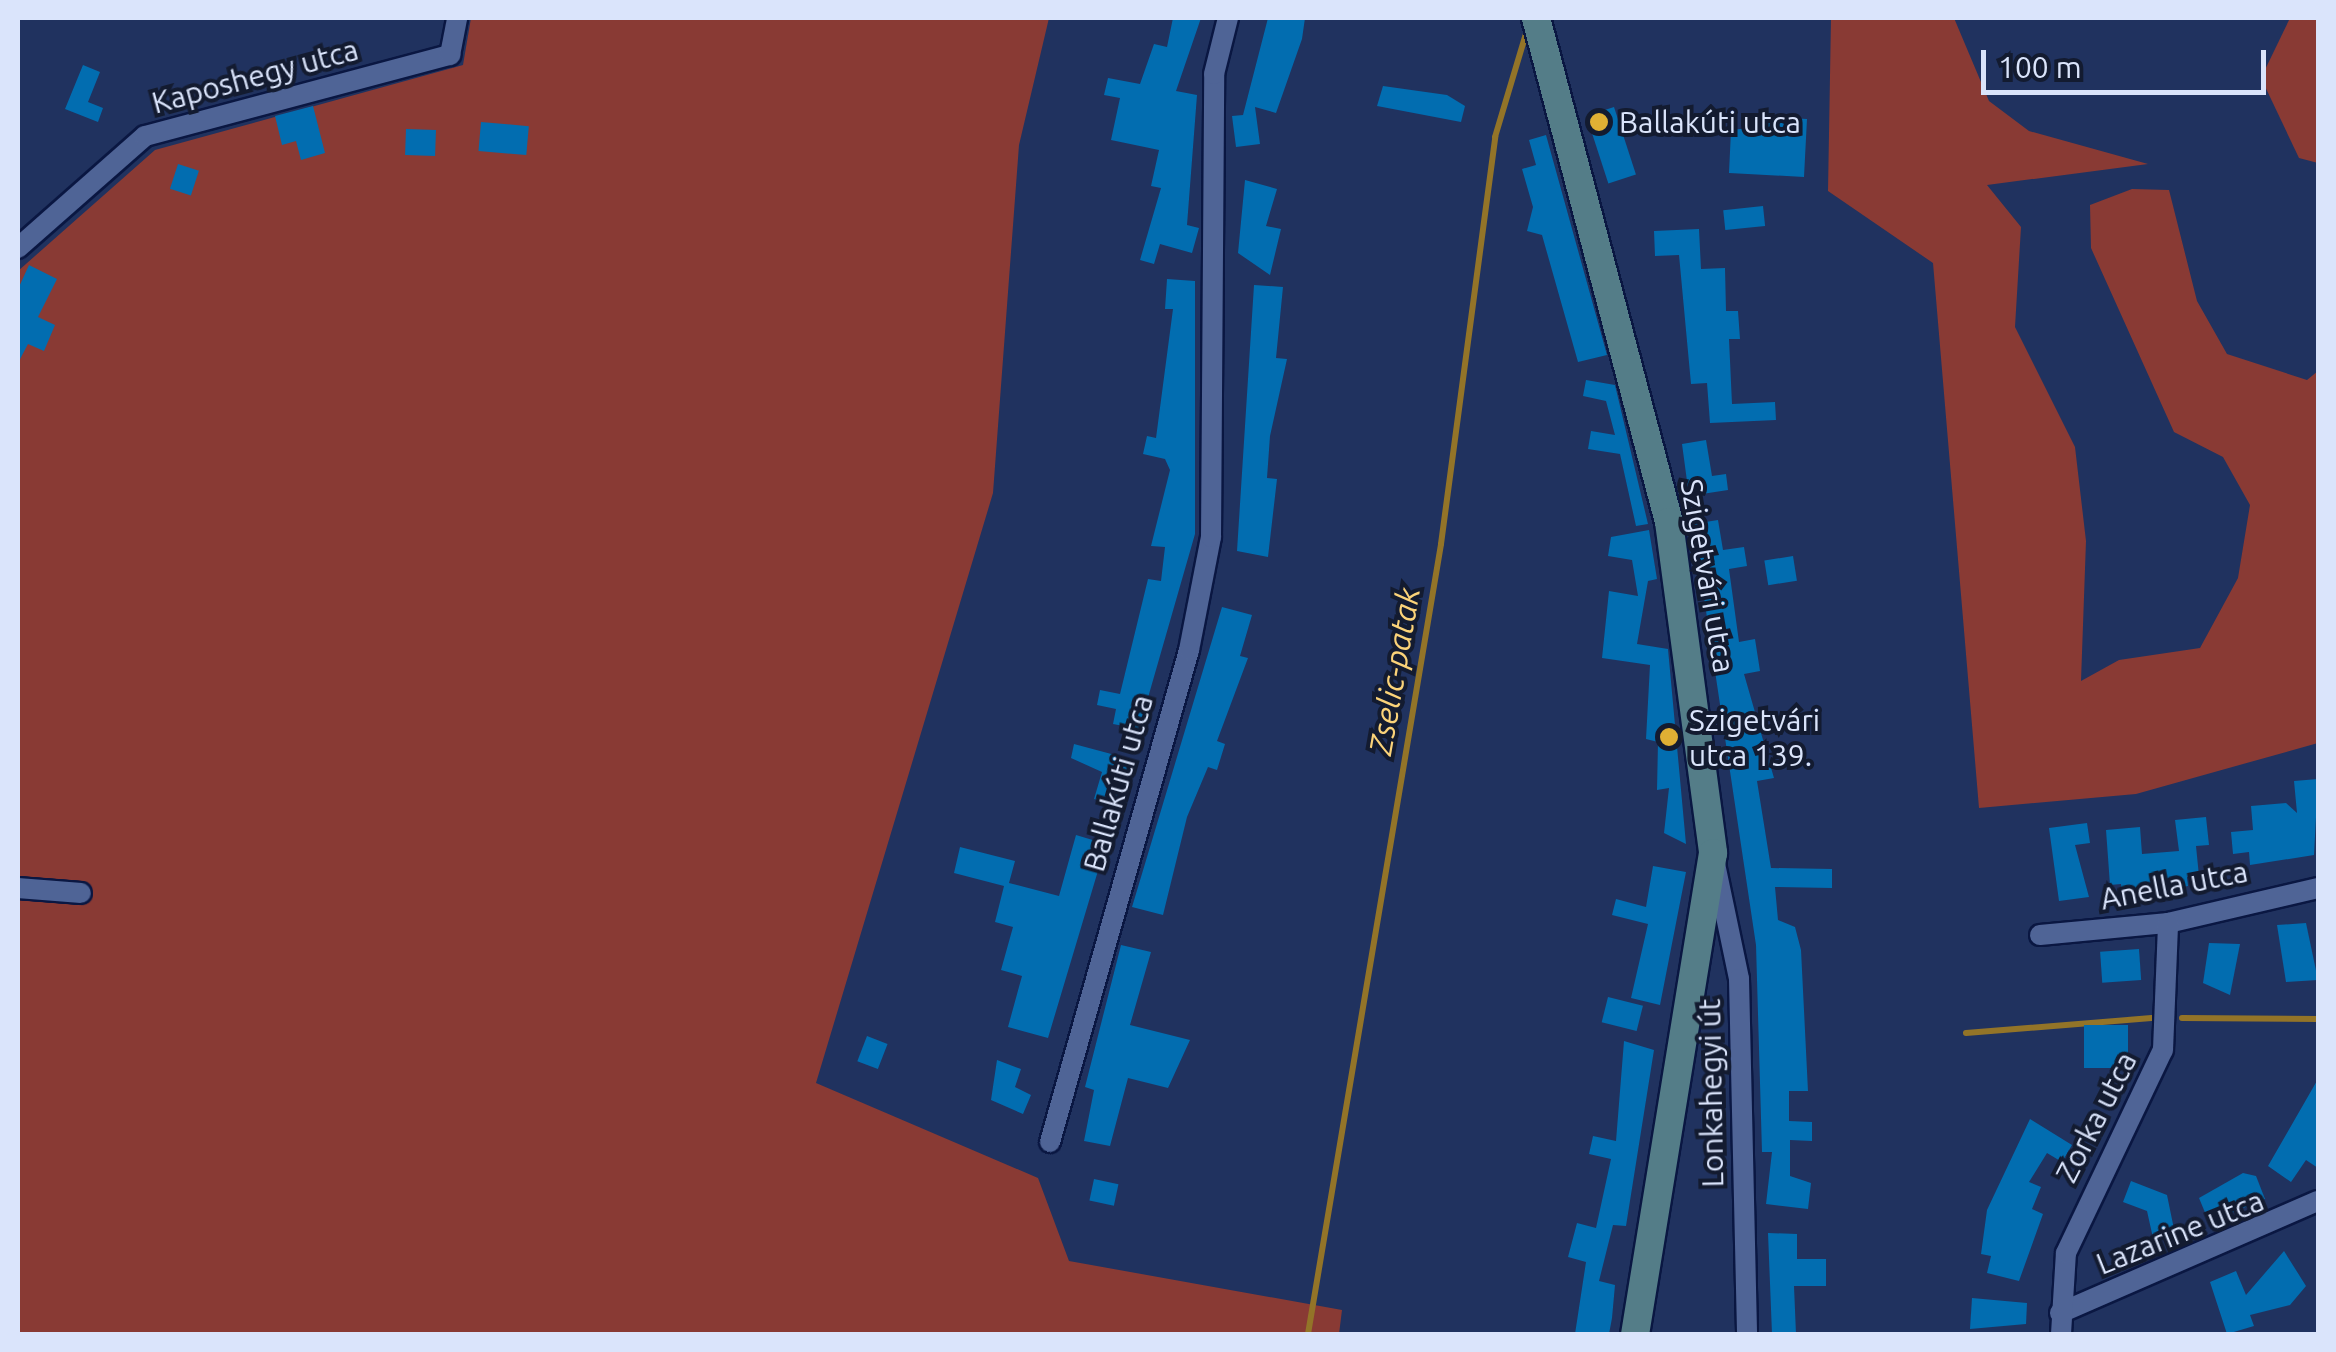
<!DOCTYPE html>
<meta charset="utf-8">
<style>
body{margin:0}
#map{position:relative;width:2336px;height:1352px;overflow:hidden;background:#20325f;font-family:Ubuntu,sans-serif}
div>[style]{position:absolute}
.green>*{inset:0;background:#893a34}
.stream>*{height:6px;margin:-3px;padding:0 3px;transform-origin:3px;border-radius:3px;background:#937428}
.building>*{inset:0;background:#026db0;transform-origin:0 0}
.roads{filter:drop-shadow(2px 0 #0a1742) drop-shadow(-2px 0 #0a1742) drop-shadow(0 2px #0a1742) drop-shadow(0 -2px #0a1742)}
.street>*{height:20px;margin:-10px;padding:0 10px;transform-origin:10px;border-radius:10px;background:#4f6496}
.secondary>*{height:28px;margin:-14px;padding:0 14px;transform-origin:14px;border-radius:14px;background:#547d88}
.dots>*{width:28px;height:28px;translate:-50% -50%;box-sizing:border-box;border:5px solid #131b30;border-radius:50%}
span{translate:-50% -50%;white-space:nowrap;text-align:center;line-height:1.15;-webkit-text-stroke:8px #131b30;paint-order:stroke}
.street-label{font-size:30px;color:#dae4fb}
.poi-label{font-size:30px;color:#dae4fb}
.left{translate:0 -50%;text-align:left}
.water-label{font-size:32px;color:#fbd379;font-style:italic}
.frame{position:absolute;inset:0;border:20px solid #dae4fb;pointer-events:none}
.scale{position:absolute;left:1981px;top:50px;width:285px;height:45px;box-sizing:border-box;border:5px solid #dae4fb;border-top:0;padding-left:12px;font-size:30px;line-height:35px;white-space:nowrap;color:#dae4fb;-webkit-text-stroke:8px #131b30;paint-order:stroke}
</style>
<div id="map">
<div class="green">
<i style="clip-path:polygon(471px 18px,1049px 18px,1019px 145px,993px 493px,816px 1083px,1038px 1178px,1069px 1261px,1342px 1310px,1339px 1334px,18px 1334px,18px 271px,155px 150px,463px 65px)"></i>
<i style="clip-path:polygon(1831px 18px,1954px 18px,1989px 101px,2029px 131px,2148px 164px,1987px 185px,2021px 227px,2015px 327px,2075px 447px,2086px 541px,2081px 681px,2119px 660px,2200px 648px,2238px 578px,2250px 505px,2223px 457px,2174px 432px,2091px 248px,2090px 205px,2132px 189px,2169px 190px,2197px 301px,2227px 354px,2307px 380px,2318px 371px,2318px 743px,2136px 794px,1979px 808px,1933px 263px,1828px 191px)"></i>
<i style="clip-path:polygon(2290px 18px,2318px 18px,2318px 163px,2299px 158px,2261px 78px)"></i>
</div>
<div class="stream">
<i style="left:2182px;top:1018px;width:136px;rotate:0.4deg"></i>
<i style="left:1966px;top:1033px;width:186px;rotate:-4.6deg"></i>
<i style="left:1308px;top:1334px;width:801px;rotate:-80.44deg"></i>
<i style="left:1441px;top:544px;width:411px;rotate:-82.4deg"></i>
<i style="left:1495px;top:137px;width:112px;rotate:-73.3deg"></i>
</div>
<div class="building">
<i style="clip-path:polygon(1173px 18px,1201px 18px,1176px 91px,1197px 95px,1187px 225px,1199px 228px,1192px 253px,1160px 244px,1154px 264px,1140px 260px,1161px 188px,1151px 186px,1159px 150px,1111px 140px,1120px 98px,1104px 95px,1108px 78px,1140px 84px,1154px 44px,1167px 47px)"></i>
<i style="clip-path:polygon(1268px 18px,1305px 18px,1302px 39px,1276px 113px,1255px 107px,1260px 144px,1236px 147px,1232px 116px,1243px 115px)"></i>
<i style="clip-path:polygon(83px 65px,100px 72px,88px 102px,103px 108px,98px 122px,65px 109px)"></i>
<i style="clip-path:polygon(1383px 86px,1447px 95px,1465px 106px,1461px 122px,1377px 106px)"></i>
<i style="clip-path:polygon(313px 106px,325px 153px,301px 160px,296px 141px,282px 145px,275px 116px)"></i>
<i style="left:1614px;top:107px;width:71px;height:29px;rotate:72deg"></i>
<i style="clip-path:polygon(1768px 117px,1807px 119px,1804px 177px,1729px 173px,1731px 130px,1768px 126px)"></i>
<i style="left:481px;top:122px;width:48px;height:29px;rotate:5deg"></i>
<i style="left:406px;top:129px;width:30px;height:26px;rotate:2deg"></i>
<i style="clip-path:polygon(1546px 135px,1607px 355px,1578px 362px,1542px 235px,1527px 231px,1533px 207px,1522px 169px,1536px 165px,1529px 140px)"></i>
<i style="left:178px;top:164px;width:22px;height:26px;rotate:18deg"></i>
<i style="clip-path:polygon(1245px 180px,1277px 189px,1266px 226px,1281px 229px,1270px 275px,1238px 253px)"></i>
<i style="left:1763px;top:206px;width:20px;height:40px;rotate:84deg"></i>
<i style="clip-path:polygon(1699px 229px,1701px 269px,1725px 268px,1726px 311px,1738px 311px,1740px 339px,1729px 339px,1732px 404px,1775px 402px,1776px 420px,1710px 423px,1707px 383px,1691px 384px,1679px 255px,1655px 256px,1654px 231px)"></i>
<i style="clip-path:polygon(29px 265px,57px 279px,38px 317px,55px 325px,44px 351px,28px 344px,18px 363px,18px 289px)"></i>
<i style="clip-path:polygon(1167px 279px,1195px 281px,1195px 534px,1139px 729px,1113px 724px,1116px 709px,1097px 705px,1100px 690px,1120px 694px,1148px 579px,1161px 581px,1165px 547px,1151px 546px,1170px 470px,1165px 459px,1143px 454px,1147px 436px,1156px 438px,1173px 309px,1165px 309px)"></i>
<i style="clip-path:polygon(1254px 285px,1283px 287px,1276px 358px,1287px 359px,1270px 436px,1267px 478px,1277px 479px,1268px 557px,1237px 551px)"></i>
<i style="clip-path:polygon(1586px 380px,1615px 385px,1648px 524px,1636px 526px,1620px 454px,1588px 449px,1591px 431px,1615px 435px,1606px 401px,1583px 396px)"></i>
<i style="clip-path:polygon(1706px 440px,1712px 476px,1726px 474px,1728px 490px,1689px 496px,1682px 444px)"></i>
<i style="clip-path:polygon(1718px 520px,1723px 550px,1744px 547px,1747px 566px,1729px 569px,1739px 642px,1755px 639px,1760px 671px,1744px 674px,1774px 778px,1757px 781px,1771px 868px,1832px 869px,1832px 888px,1775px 887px,1778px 920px,1795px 927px,1801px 950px,1808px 1091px,1789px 1091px,1789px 1121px,1812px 1122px,1812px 1141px,1790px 1140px,1790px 1176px,1811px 1183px,1808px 1209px,1766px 1204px,1772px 1152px,1762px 1152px,1756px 945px,1693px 524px)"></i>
<i style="clip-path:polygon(1649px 530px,1657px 579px,1648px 581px,1637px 644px,1668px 649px,1686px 844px,1664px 833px,1669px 788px,1657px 790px,1658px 742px,1646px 739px,1650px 665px,1602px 658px,1609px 591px,1638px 596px,1632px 560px,1608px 556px,1611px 537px)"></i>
<i style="left:1793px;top:556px;width:25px;height:29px;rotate:81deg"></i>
<i style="clip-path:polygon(1222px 607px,1252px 615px,1240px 656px,1248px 658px,1217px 741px,1225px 744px,1217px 770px,1208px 767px,1187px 817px,1163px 915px,1132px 907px)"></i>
<i style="clip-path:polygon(1074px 744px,1130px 759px,1117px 806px,1094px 799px,1102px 772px,1071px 758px)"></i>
<i style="clip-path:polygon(2318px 779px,2314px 855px,2250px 865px,2249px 852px,2233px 854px,2231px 832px,2253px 830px,2251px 806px,2286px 803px,2297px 813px,2294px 781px)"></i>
<i style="clip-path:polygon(2206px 817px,2209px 845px,2196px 846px,2199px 876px,2187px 877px,2188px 886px,2122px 898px,2121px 884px,2110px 885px,2106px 830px,2140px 827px,2142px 854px,2179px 851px,2175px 820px)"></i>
<i style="clip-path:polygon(2087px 823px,2090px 843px,2075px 845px,2089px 897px,2059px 901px,2049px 828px)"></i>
<i style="clip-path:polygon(1076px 835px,1106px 844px,1048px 1038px,1008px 1027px,1022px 976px,1001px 970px,1013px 927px,995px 922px,1004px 886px,954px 873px,960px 847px,1015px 861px,1009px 883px,1059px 896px)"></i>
<i style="clip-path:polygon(1653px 866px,1686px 872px,1660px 1005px,1631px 998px,1648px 924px,1612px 915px,1616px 899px,1646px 907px)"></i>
<i style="clip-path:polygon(2306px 923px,2318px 980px,2286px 982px,2277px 925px)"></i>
<i style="clip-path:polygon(2209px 943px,2240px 944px,2230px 995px,2203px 983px)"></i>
<i style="clip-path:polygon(1121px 945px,1151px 952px,1130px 1025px,1190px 1040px,1168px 1088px,1128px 1078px,1110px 1146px,1084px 1141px,1094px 1090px,1085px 1087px)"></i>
<i style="left:2139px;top:949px;width:31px;height:39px;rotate:86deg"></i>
<i style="left:1608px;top:997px;width:36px;height:26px;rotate:14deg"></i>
<i style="left:2084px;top:1025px;width:44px;height:43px"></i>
<i style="left:867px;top:1036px;width:22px;height:27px;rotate:21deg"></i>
<i style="clip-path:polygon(1624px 1041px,1654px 1050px,1626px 1226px,1613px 1225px,1599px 1281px,1615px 1285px,1612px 1318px,1609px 1334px,1575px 1334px,1586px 1262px,1568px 1257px,1577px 1223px,1596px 1228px,1611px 1159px,1589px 1154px,1593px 1136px,1616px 1141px)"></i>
<i style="clip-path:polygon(997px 1060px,1021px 1069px,1015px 1087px,1031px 1095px,1023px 1114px,991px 1100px)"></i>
<i style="clip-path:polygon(2318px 1079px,2318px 1168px,2306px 1160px,2291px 1182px,2268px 1166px)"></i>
<i style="clip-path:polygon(2030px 1119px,2072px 1145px,2062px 1162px,2047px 1153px,2029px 1182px,2041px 1187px,2032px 1209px,2043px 1214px,2019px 1281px,1987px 1273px,1991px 1256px,1981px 1254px,1987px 1210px)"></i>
<i style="clip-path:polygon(2243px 1173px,2256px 1176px,2265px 1199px,2209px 1222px,2199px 1198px)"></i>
<i style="left:1094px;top:1179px;width:25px;height:22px;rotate:12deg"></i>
<i style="clip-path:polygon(2131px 1181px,2167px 1195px,2175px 1234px,2153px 1238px,2147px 1211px,2123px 1202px)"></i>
<i style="clip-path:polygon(1768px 1233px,1797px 1234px,1797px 1259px,1826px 1259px,1826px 1286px,1794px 1286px,1796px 1334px,1772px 1334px)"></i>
<i style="clip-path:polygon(2284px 1251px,2306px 1286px,2290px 1305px,2250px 1315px,2254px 1326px,2227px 1334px,2210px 1282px,2236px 1271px,2246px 1295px)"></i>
<i style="clip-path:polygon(1972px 1298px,2027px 1303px,2026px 1324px,1970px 1329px)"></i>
</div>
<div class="roads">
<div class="street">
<i style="left:18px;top:248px;width:169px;rotate:-41.4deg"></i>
<i style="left:145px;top:136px;width:316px;rotate:-14.9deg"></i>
<i style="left:450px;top:55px;width:38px;rotate:-79deg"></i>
<i style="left:1714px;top:859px;width:123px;rotate:78.2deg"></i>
<i style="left:1739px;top:979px;width:355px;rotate:88.7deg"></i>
<i style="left:18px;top:888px;width:63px;rotate:4.5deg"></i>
<i style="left:2040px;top:935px;width:129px;rotate:-5.4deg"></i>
<i style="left:2168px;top:923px;width:154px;rotate:-13.1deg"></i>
<i style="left:1050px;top:1142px;width:511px;rotate:-74.22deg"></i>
<i style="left:1189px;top:650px;width:115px;rotate:-79deg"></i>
<i style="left:1211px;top:537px;width:463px;rotate:-89.6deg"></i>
<i style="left:1214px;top:74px;width:58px;rotate:-76deg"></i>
<i style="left:2060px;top:1313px;width:281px;rotate:-23.5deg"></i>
<i style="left:2061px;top:1334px;width:81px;rotate:-86.5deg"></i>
<i style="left:2066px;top:1253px;width:225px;rotate:-64.5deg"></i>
<i style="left:2163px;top:1050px;width:127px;rotate:-87.7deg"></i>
</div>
<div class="secondary">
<i style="left:1536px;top:18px;width:521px;rotate:75.22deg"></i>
<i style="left:1669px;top:522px;width:334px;rotate:82.4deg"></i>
<i style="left:1713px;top:853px;width:487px;rotate:99.2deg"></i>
</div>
</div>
<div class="dots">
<i style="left:1599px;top:122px;background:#e0b034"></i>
<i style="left:1669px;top:737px;background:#e0b034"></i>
</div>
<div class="street-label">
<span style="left:255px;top:76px;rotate:-15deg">Kaposhegy utca</span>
<span style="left:1708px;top:576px;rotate:80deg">Szigetvári utca</span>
<span style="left:1118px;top:783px;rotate:-74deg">Ballakúti utca</span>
<span style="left:2174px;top:885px;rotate:-11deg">Anella utca</span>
<span style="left:1711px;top:1093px;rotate:-91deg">Lonkahegyi út</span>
<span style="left:2096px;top:1117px;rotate:-63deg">Zorka utca</span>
<span style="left:2180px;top:1232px;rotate:-22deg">Lazarine utca</span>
</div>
<div class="poi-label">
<span class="left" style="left:1619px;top:122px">Ballakúti utca</span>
<span class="left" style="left:1689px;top:737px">Szigetvári<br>utca 139.</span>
</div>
<div class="water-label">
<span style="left:1394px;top:671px;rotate:-80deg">Zselic-patak</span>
</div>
<div class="frame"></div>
<div class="scale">100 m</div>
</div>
